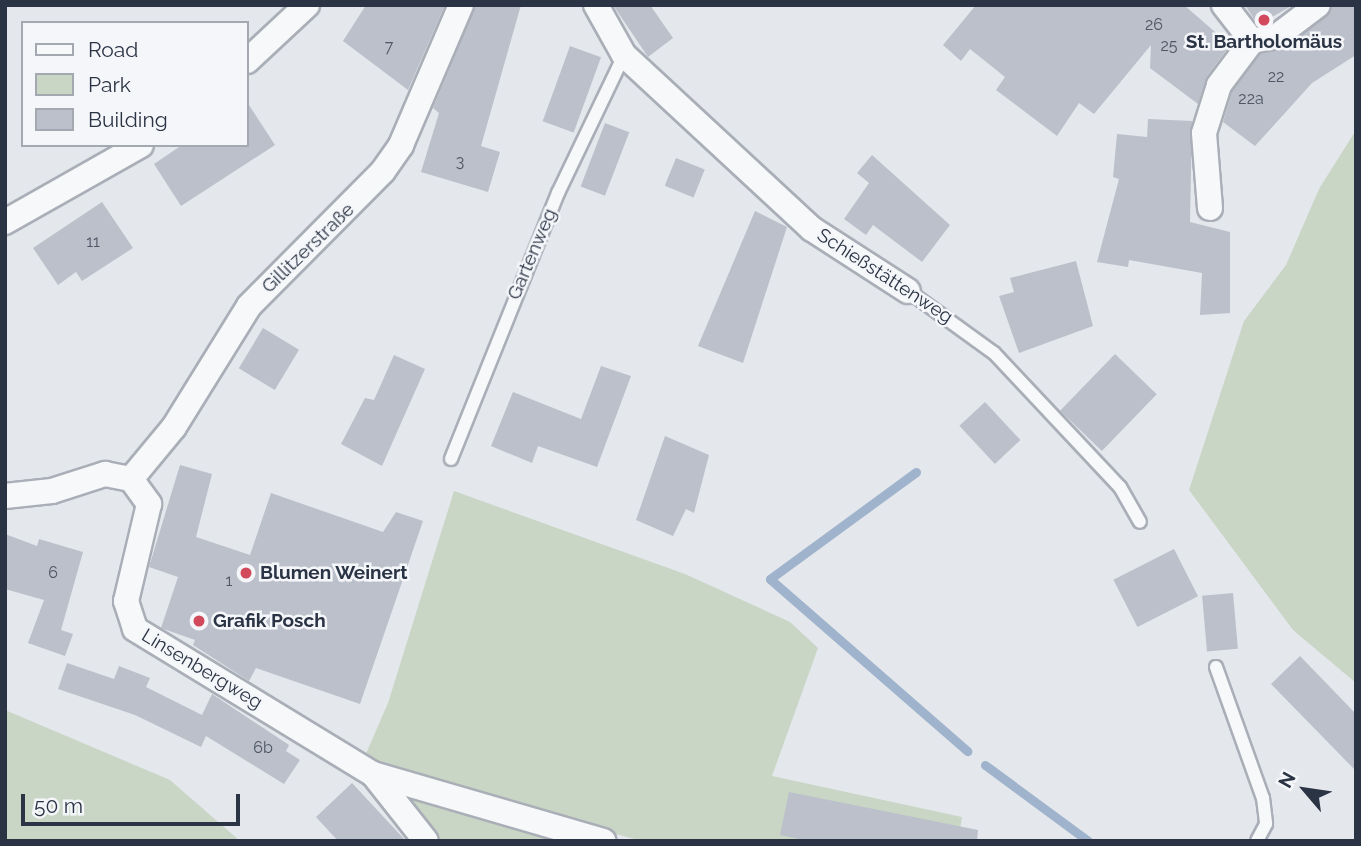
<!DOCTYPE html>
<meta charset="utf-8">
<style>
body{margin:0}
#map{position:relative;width:1361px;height:846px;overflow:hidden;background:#e4e7ec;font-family:Raleway,sans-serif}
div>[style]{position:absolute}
.green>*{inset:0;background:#c9d6c5}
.stream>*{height:9px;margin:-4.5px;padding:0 4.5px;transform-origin:4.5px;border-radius:4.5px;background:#9fb4cc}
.building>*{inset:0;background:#bbc0ca;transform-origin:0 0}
.roads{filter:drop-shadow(2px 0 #a9aeb7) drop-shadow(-2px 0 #a9aeb7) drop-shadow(0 2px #a9aeb7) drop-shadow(0 -2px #a9aeb7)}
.service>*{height:12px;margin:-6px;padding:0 6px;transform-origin:6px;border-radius:6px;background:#f7f8fa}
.minor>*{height:24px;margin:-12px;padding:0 12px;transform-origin:12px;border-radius:12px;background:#f7f8fa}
.dots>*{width:19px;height:19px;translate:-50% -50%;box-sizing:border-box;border:4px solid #f4f6f9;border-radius:50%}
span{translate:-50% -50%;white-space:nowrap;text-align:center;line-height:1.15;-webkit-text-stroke:5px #f4f6f9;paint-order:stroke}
.number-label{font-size:16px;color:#4f5766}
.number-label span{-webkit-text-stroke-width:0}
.poi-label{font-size:19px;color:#2b3445;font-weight:700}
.left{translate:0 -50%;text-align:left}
.street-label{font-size:19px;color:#2b3445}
.frame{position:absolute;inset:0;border:7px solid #2b3445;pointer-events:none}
.legend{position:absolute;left:21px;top:21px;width:228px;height:126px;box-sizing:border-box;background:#f4f6f9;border:2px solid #a4a8b1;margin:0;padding:9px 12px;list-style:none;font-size:21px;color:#2b3445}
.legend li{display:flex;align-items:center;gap:14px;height:35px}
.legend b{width:35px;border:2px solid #a4a8b1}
.north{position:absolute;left:1270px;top:755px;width:70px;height:70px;-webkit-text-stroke:5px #f4f6f9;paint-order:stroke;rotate:299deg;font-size:19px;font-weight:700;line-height:28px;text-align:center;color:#2b3445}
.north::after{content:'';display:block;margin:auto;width:24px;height:32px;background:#2b3445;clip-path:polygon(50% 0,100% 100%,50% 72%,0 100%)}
.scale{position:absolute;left:21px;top:794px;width:219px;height:32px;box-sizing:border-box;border:4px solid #2b3445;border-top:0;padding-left:9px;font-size:21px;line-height:24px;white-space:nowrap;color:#2b3445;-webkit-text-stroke:5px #f4f6f9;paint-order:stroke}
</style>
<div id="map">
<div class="green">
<i style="clip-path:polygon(1356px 130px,1356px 683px,1293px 630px,1189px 490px,1244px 321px,1286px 265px,1319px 189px)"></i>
<i style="clip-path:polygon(454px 491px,685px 574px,790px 622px,818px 648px,772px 776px,962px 817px,958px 841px,642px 841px,523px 809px,365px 756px,388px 703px)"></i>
<i style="clip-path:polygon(5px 710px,170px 780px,240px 841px,5px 841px)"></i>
<i style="clip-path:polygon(420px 796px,586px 841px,437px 841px,414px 813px,410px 800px)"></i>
</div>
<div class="stream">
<i style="left:916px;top:472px;width:181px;rotate:143.8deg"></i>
<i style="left:770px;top:579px;width:262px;rotate:41.1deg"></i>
<i style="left:985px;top:765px;width:128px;rotate:36.4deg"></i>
</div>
<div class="building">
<i style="clip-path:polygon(366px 5px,445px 5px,408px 90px,343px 41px)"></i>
<i style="clip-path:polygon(476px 5px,521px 5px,481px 146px,500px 152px,488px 192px,421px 172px,439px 113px,433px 108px)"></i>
<i style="clip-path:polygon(613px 5px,650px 5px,673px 38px,648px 57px)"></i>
<i style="clip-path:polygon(976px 5px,1184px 5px,1230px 45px,1207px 76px,1198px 104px,1150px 68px,1151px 45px,1094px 114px,1079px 103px,1057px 136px,996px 90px,1005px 77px,970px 49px,961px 61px,943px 45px)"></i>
<i style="clip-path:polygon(1245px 5px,1293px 5px,1258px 25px)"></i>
<i style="clip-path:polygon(1333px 5px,1356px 5px,1356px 55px,1312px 83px,1255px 146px,1223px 122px,1232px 92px,1260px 54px,1286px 48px)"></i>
<i style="left:570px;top:46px;width:33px;height:80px;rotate:20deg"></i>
<i style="clip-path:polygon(247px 102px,275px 145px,181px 206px,154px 164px,182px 145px,247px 145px)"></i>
<i style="clip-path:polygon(1148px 119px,1192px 121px,1190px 222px,1230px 232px,1230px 313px,1200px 315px,1202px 273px,1129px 260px,1128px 267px,1097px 262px,1119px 179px,1113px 177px,1117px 134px,1147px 137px)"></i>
<i style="left:605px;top:123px;width:26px;height:68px;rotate:21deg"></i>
<i style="clip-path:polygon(872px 155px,950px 225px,922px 262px,873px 225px,866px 235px,844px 219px,869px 183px,857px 173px)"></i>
<i style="left:676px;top:158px;width:31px;height:30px;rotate:22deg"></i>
<i style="clip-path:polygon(102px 202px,133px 248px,82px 281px,76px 272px,58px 285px,33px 248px)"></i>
<i style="clip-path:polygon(755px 211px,787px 227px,743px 363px,698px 346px)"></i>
<i style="clip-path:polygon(1076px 261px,1093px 326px,1019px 353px,999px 296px,1014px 292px,1010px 278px)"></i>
<i style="left:263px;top:328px;width:42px;height:47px;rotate:31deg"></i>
<i style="left:1115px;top:354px;width:58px;height:79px;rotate:44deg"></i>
<i style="clip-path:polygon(394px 355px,425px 369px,382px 466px,341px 444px,365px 398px,374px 400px)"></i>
<i style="clip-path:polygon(601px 366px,631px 376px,597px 467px,538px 446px,532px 463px,491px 446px,513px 392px,581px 419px)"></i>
<i style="left:985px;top:402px;width:52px;height:35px;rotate:47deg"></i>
<i style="clip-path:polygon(665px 436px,709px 455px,694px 513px,686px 509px,673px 536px,636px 520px)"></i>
<i style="clip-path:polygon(180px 465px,212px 474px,196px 537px,250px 555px,271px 493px,383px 532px,396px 512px,423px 521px,360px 704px,256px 668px,249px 681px,193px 645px,195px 640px,161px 628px,178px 577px,149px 567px)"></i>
<i style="clip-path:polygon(5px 534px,37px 546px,39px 539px,83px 552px,61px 630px,73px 634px,65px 656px,28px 643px,44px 600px,5px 589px)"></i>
<i style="left:1174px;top:549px;width:53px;height:68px;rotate:63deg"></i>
<i style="left:1233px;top:593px;width:56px;height:31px;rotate:85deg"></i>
<i style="clip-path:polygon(1300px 656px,1356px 714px,1356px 771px,1271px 684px)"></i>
<i style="clip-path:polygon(67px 663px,114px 679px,119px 666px,150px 678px,146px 687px,202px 715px,212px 694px,289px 745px,286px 751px,300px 760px,284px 784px,206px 736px,201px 747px,135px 715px,58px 689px)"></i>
<i style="clip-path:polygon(352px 783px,406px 841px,338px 841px,316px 817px)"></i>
<i style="clip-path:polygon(789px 792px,978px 830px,977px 841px,809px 841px,780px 835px)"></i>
</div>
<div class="roads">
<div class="service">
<i style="left:908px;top:291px;width:106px;rotate:35.8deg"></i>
<i style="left:994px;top:353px;width:184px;rotate:46.8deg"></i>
<i style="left:1120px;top:487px;width:40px;rotate:60.3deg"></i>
<i style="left:451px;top:459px;width:287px;rotate:-68.1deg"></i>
<i style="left:558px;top:193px;width:153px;rotate:-64.4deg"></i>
<i style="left:1216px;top:667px;width:139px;rotate:70.3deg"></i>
<i style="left:1263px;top:798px;width:26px;rotate:83deg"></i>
<i style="left:1266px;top:824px;width:19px;rotate:118deg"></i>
</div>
<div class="minor">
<i style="left:596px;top:5px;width:57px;rotate:60.8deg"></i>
<i style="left:624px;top:55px;width:256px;rotate:42.8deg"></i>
<i style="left:812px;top:229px;width:114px;rotate:32.9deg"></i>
<i style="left:1224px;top:5px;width:46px;rotate:52.1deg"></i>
<i style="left:247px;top:61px;width:82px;rotate:-43deg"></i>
<i style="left:1210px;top:208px;width:75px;rotate:-94.6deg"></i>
<i style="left:1204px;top:133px;width:50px;rotate:-72.6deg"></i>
<i style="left:1219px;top:85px;width:55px;rotate:-53.1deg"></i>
<i style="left:1252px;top:41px;width:25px;rotate:-11deg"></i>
<i style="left:1277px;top:36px;width:51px;rotate:-37.1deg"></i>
<i style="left:5px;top:222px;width:156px;rotate:-29.5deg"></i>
<i style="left:131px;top:479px;width:67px;rotate:-50.4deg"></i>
<i style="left:174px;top:427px;width:142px;rotate:-58.2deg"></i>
<i style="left:249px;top:306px;width:190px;rotate:-45.2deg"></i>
<i style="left:383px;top:171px;width:32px;rotate:-55deg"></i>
<i style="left:401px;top:145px;width:152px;rotate:-66.8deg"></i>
<i style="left:5px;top:496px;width:47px;rotate:-6.1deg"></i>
<i style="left:52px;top:491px;width:56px;rotate:-17.8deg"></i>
<i style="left:105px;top:474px;width:26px;rotate:11deg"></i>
<i style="left:131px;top:479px;width:31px;rotate:54deg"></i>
<i style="left:149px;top:504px;width:100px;rotate:103.3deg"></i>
<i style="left:126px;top:601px;width:29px;rotate:72deg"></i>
<i style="left:135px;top:629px;width:279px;rotate:31.4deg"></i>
<i style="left:373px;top:774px;width:85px;rotate:51.7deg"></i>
<i style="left:373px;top:774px;width:240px;rotate:16.2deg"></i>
</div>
</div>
<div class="dots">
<i style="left:1264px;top:20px;background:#d1495b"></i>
<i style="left:246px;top:573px;background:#d1495b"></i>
<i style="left:199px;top:621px;background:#d1495b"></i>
</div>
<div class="number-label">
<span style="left:1154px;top:25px">26</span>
<span style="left:1169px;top:46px">25</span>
<span style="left:389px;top:47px">7</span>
<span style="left:1276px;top:77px">22</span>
<span style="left:1251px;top:99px">22a</span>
<span style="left:460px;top:162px">3</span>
<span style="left:93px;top:242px">11</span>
<span style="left:53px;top:573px">6</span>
<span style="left:229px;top:581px">1</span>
<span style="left:263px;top:748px">6b</span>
</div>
<div class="poi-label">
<span style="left:1264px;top:42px">St. Bartholomäus</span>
<span class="left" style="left:260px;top:573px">Blumen Weinert</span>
<span class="left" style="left:213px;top:621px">Grafik Posch</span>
</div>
<div class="street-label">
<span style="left:308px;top:248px;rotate:-44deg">Gillitzerstraße</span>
<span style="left:532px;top:254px;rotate:-67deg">Gartenweg</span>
<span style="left:885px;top:276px;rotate:33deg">Schießstättenweg</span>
<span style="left:202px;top:669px;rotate:31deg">Linsenbergweg</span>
</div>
<div class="frame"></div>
<ul class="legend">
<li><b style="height:9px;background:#f7f8fa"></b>Road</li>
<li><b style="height:19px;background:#c9d6c5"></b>Park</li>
<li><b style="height:19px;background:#bbc0ca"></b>Building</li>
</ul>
<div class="north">N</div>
<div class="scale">50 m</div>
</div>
